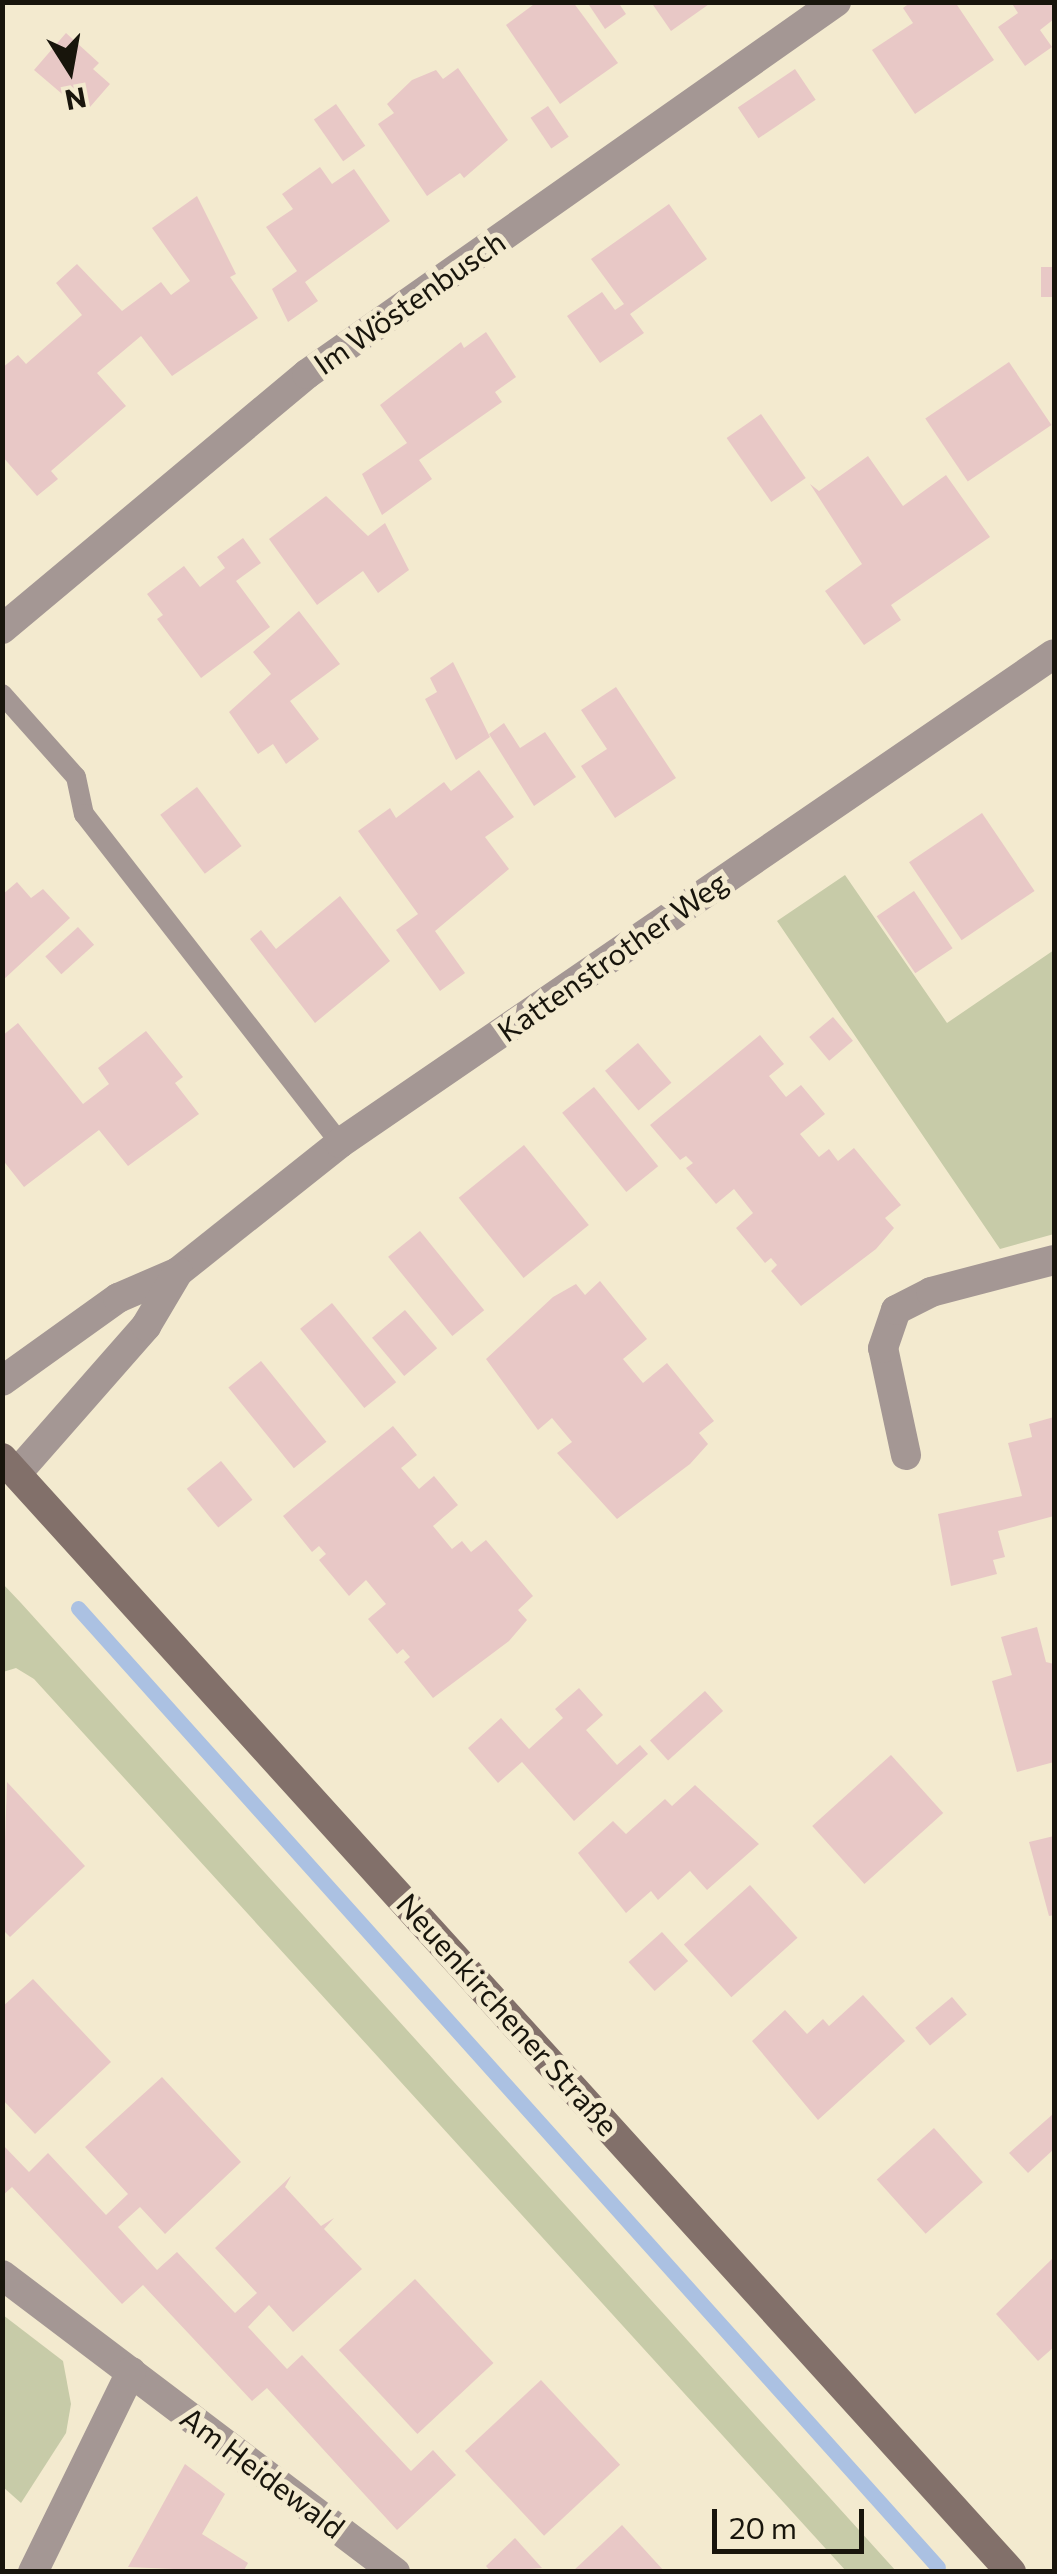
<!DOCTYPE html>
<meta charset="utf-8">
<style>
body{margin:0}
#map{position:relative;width:1057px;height:2574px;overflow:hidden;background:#f3eacf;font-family:Commissioner,sans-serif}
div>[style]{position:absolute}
.green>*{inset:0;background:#c7cba8}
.stream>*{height:15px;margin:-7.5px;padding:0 7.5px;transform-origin:7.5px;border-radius:7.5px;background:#abc1e2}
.building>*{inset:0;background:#e8c8c6;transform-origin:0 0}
.lane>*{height:20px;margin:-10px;padding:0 10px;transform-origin:10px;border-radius:10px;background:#a49794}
.street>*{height:30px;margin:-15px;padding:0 15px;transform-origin:15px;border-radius:15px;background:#a49794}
.secondary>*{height:30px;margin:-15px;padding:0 15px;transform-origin:15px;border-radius:15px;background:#82706a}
span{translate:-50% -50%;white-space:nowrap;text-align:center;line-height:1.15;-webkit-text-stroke:10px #f3eacf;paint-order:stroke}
.street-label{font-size:30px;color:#18150c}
.frame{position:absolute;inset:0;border:5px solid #18150c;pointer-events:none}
.north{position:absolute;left:20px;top:20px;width:100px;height:100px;-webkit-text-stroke:8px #f3eacf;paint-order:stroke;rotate:169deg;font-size:28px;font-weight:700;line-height:40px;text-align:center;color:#18150c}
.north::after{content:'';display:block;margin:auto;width:35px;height:45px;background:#18150c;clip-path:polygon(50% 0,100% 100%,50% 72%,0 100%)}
.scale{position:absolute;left:712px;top:2509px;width:152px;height:45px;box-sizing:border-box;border:5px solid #18150c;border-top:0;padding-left:12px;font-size:30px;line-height:35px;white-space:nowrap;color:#18150c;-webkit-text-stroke:8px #f3eacf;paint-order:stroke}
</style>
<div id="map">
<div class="green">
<i style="clip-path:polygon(845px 875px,947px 1023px,1054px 950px,1054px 1234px,1000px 1249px,777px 921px)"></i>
<i style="clip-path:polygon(3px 1584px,21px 1603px,896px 2571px,846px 2571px,34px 1679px,16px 1668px,3px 1672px)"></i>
<i style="clip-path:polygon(3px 2315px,63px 2361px,71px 2404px,66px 2433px,21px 2503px,3px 2487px)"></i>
</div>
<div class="stream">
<i style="left:78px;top:1608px;width:1288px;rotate:48.12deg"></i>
</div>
<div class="building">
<i style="clip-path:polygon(537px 2px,573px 2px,618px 63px,560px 104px,506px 25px)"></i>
<i style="clip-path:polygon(587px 2px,618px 2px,626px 14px,605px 29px)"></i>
<i style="clip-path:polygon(651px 2px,712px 2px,671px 31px)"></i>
<i style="clip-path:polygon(911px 2px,955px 2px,994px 60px,915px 114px,872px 50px,913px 23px,903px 8px)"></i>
<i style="clip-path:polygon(1011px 2px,1054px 2px,1054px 19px,1040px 30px,1052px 47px,1025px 66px,998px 27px,1018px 13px)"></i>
<i style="clip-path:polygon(66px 33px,99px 63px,93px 69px,110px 84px,90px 107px,73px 92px,68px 99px,34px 70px)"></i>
<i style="clip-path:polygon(458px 68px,508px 140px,464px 178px,460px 173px,427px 196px,378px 124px,394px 113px,387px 104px,412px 80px,436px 70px,443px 79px)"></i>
<i style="left:795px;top:69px;width:37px;height:69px;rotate:56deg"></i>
<i style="left:336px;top:104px;width:51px;height:27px;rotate:55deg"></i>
<i style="left:548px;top:106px;width:37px;height:21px;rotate:56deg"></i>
<i style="clip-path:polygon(320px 167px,332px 184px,354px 169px,390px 221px,305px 282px,318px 301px,288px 322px,272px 289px,297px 271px,266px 227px,293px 209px,282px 194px)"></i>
<i style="clip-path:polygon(197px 196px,236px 274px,230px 277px,258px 318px,172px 376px,141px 336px,97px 373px,126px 406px,51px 471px,58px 479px,37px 496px,2px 456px,2px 368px,18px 355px,26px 364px,82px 315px,56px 283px,77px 264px,122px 311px,161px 282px,171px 295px,190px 281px,152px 228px)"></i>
<i style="clip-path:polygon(669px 204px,707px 259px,630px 314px,644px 333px,600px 363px,567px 316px,602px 292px,615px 310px,624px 304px,591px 259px)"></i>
<i style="left:1041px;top:267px;width:13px;height:30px"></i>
<i style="clip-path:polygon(486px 332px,516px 377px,495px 392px,502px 402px,419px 460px,432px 479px,382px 515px,362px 474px,407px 443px,380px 405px,461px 342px,464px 348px)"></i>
<i style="left:1009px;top:362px;width:76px;height:101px;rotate:56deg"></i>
<i style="left:761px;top:414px;width:78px;height:42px;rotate:55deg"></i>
<i style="clip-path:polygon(868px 456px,903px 506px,946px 475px,990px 537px,891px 605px,901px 620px,864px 645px,825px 591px,862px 564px,810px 484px,819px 491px)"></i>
<i style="clip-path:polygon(326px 496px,368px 536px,385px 523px,409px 570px,378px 593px,363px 571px,317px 605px,269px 539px)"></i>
<i style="clip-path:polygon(243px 538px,261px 563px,236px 581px,270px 627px,201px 678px,157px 619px,163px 615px,147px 594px,184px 566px,200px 587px,225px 568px,217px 557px)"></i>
<i style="clip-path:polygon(299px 611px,340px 664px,290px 701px,319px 739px,286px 764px,273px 744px,258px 754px,229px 712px,271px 674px,253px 652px)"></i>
<i style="clip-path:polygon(453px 662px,490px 737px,456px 760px,425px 699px,437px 692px,430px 678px)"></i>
<i style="clip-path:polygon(616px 687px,676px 778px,615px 818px,581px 766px,607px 749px,581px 710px)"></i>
<i style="clip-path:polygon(504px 723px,520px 748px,545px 732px,576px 777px,534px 806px,489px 734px)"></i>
<i style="clip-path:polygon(479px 770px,514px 817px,485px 837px,509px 869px,435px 931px,465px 973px,440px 991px,396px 930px,418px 914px,358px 831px,390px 808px,396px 818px,444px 782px,451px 791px)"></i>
<i style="left:197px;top:787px;width:74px;height:46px;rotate:53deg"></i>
<i style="left:982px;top:813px;width:94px;height:88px;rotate:56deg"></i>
<i style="clip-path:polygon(17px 882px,31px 898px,43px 889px,70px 918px,2px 981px,2px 895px)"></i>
<i style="left:914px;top:891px;width:69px;height:45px;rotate:56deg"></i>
<i style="clip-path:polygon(340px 896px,390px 961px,315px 1023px,250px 939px,261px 930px,276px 949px)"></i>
<i style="left:78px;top:927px;width:24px;height:44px;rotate:48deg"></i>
<i style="left:833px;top:1017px;width:31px;height:31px;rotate:50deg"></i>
<i style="clip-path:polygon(18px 1023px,83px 1104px,109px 1084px,98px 1068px,146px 1031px,183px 1077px,175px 1083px,199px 1114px,128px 1166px,99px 1130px,24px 1187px,2px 1159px,2px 1036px)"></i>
<i style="clip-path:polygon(760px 1035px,784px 1064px,769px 1076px,786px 1097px,801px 1085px,825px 1114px,800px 1134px,819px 1157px,829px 1149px,838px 1161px,854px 1148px,901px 1205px,885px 1218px,894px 1228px,876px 1249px,801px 1306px,771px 1271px,777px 1265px,771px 1258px,765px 1263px,736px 1228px,753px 1213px,734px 1189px,716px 1204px,686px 1168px,693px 1163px,686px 1156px,680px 1160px,650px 1125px)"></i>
<i style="left:638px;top:1043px;width:52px;height:43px;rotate:50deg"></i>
<i style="left:594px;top:1087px;width:102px;height:41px;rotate:51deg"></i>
<i style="left:524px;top:1145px;width:103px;height:84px;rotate:51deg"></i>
<i style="left:420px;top:1231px;width:102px;height:41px;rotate:51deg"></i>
<i style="clip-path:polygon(600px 1281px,647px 1339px,623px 1359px,643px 1383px,667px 1363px,714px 1421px,699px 1433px,708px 1444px,690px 1464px,617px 1519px,557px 1453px,572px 1442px,552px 1418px,538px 1430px,486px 1359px,553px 1297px,576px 1284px,585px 1295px)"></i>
<i style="left:332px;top:1303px;width:102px;height:41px;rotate:51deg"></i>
<i style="left:405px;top:1310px;width:50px;height:43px;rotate:50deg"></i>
<i style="left:261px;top:1361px;width:104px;height:42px;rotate:51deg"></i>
<i style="clip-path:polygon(1054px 1417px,1054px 1516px,998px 1531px,1005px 1557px,993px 1560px,997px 1574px,951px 1586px,938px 1514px,1022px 1496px,1008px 1443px,1032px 1437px,1029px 1424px)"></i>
<i style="clip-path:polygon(393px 1426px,417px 1455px,401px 1468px,419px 1489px,434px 1476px,458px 1505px,433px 1526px,452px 1549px,462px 1541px,471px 1552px,486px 1540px,533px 1596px,518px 1610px,527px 1620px,509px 1641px,433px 1698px,404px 1662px,410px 1657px,403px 1649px,397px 1654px,368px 1619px,386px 1604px,366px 1580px,349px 1596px,319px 1560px,326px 1554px,319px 1546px,312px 1552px,283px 1516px)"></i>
<i style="left:221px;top:1461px;width:50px;height:44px;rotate:51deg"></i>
<i style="clip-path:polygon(1037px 1627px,1046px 1662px,1054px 1664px,1054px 1762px,1017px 1772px,992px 1681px,1012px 1675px,1001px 1637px)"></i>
<i style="clip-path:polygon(579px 1688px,603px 1715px,586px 1730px,617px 1765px,640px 1745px,648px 1754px,574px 1821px,522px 1762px,498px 1783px,468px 1748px,501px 1718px,529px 1749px,563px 1718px,555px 1709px)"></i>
<i style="left:705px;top:1691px;width:27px;height:74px;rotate:48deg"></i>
<i style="left:891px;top:1755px;width:78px;height:106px;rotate:48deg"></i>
<i style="clip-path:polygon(7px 1782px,85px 1866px,10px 1937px,2px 1929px)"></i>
<i style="clip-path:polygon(695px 1785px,759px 1844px,707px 1890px,690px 1871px,658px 1900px,651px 1891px,626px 1913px,578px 1853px,613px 1821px,626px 1834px,665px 1799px,672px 1806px)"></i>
<i style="clip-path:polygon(1054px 1836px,1054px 1915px,1049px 1916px,1029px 1842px)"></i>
<i style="left:750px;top:1885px;width:71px;height:89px;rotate:48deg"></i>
<i style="left:662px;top:1932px;width:39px;height:45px;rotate:48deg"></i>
<i style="clip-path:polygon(33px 1979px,111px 2062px,35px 2134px,2px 2099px,2px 2007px)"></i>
<i style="clip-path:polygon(863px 1995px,905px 2041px,818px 2120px,752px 2041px,785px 2010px,807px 2034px,823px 2019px,829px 2026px)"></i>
<i style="left:952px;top:1997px;width:23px;height:48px;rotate:50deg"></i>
<i style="clip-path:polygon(162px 2077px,241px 2162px,165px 2234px,140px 2207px,118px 2227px,157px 2270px,177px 2252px,235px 2313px,257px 2293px,215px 2248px,291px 2176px,285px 2187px,321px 2226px,334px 2218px,324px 2229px,362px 2269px,293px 2332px,269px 2305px,248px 2327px,287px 2369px,302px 2355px,411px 2471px,433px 2450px,456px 2475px,397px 2530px,267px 2388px,252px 2401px,143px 2285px,122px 2304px,12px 2187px,2px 2196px,2px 2144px,29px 2172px,48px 2153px,106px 2215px,128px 2194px,85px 2147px)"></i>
<i style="clip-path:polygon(1053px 2114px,1054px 2149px,1028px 2173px,1009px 2153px)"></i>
<i style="left:934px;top:2128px;width:73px;height:77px;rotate:48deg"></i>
<i style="clip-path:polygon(1054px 2257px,1054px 2347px,1038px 2361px,996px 2314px)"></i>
<i style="left:415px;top:2279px;width:115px;height:104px;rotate:47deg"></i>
<i style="left:541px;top:2380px;width:116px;height:104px;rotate:47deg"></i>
<i style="clip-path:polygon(185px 2464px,225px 2494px,202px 2534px,248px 2563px,243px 2572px,128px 2567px)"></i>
<i style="clip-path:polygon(622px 2525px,665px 2572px,572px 2572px)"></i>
<i style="clip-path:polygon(515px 2538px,542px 2568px,491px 2572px,486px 2566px)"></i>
</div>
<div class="lane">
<i style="left:2px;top:694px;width:111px;rotate:48.3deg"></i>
<i style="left:76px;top:777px;width:38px;rotate:78deg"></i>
<i style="left:84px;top:814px;width:417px;rotate:52.1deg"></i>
</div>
<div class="street">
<i style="left:2px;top:629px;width:398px;rotate:-39.9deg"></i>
<i style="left:307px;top:374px;width:647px;rotate:-35.12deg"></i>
<i style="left:2px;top:1381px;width:143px;rotate:-35.6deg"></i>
<i style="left:118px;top:1298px;width:65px;rotate:-23.4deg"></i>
<i style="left:178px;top:1272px;width:207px;rotate:-38.5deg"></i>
<i style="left:340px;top:1143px;width:865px;rotate:-34.41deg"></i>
<i style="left:906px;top:1455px;width:109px;rotate:-102.1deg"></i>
<i style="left:883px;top:1348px;width:40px;rotate:-71.1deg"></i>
<i style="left:896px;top:1310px;width:39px;rotate:-27deg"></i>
<i style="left:931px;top:1292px;width:127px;rotate:-14.6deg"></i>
<i style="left:17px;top:1473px;width:196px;rotate:-48.7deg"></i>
<i style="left:146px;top:1326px;width:63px;rotate:-59.3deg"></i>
<i style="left:2px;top:2275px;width:493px;rotate:37.1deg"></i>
<i style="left:33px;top:2572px;width:223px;rotate:-63.9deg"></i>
</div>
<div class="secondary">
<i style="left:2px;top:1458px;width:1503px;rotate:47.83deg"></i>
</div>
<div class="street-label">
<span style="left:409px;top:302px;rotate:-35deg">Im Wöstenbusch</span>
<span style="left:612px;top:956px;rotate:-35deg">Kattenstrother Weg</span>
<span style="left:508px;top:2014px;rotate:48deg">Neuenkirchener Straße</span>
<span style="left:263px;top:2472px;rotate:37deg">Am Heidewald</span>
</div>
<div class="frame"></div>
<div class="north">N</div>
<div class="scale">20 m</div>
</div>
